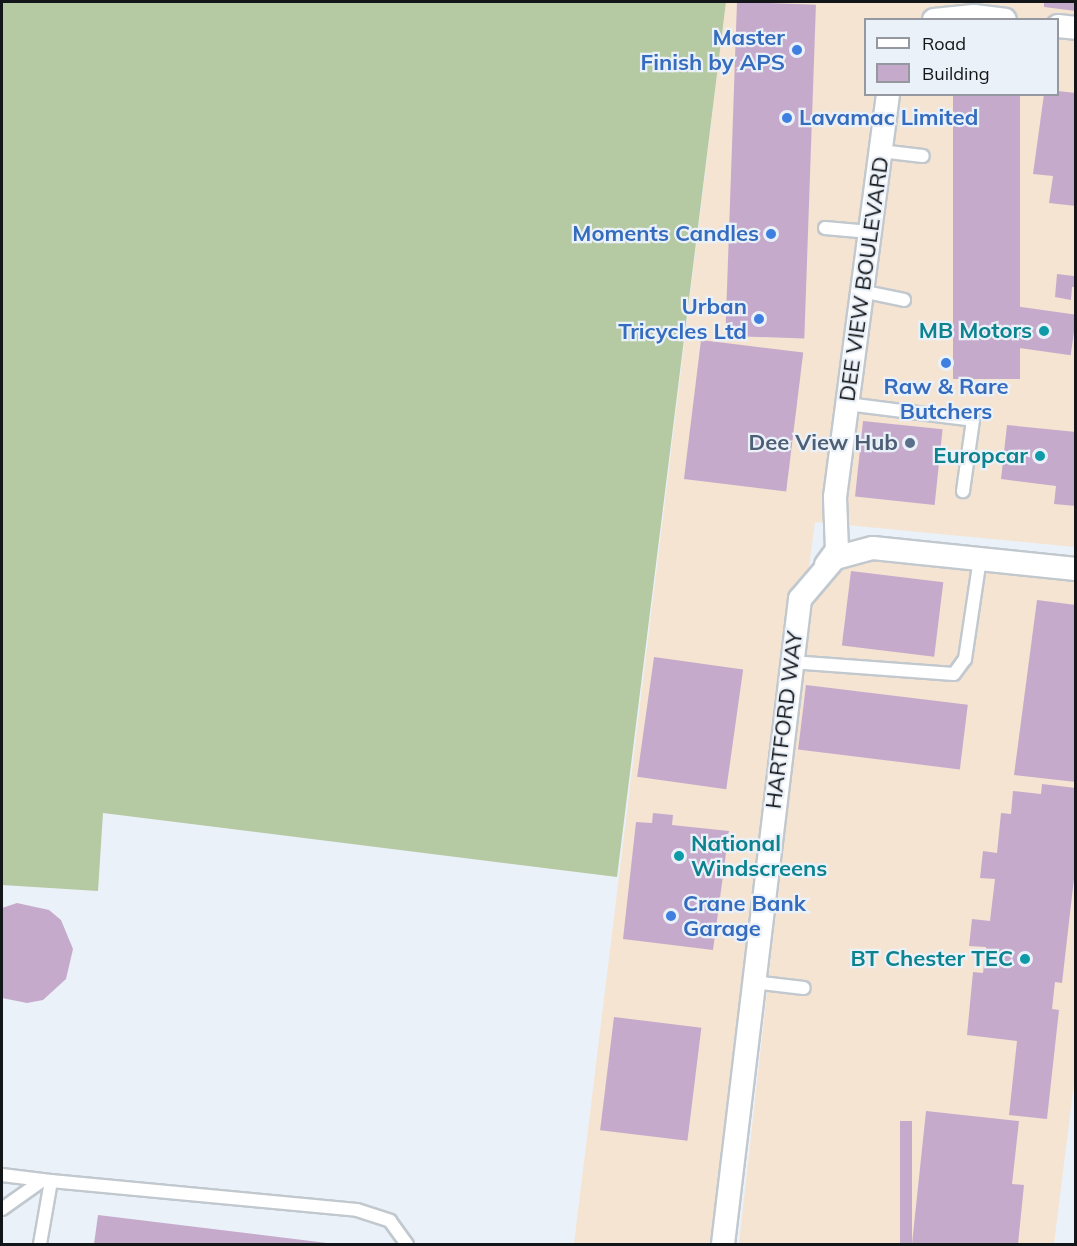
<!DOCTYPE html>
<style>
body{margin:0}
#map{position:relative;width:1077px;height:1246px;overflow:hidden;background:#ebf1f9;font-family:Mulish,sans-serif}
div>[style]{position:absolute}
.industrial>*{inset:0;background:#f5e4d2}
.forest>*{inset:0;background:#b5c9a2}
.building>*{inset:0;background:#c6aacb;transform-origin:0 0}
.roads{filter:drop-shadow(2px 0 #c1c8ce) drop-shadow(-2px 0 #c1c8ce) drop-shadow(0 2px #c1c8ce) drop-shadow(0 -2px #c1c8ce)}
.lane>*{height:12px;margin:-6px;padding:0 6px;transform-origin:6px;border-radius:6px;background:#fff}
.street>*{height:22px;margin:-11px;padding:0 11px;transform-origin:11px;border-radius:11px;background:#fff}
.dots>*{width:16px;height:16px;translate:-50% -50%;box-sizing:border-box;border:3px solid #ebf1f9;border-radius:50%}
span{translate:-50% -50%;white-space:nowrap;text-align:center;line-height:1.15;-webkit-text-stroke:4.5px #ebf1f9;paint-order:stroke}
.shop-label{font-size:22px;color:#366cbe;font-weight:700}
.right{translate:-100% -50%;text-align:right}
.left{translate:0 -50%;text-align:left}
.street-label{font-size:22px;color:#131618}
.culture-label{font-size:22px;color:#0d838f;font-weight:700}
.service-label{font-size:22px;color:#4e5e75;font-weight:700}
.frame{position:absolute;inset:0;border:3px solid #131618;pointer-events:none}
.legend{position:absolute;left:864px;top:18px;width:195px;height:78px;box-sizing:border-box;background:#ebf1f9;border:2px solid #95999f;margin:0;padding:8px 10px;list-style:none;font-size:18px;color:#131618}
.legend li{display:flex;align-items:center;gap:12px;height:30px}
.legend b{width:30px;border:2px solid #95999f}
</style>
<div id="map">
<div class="industrial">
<i style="clip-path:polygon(evenodd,726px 2px,1075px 2px,1075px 547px,815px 522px,718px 1244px,574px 1244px,726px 2px,866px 20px,1058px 20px,1058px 94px,866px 94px,866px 20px)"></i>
<i style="clip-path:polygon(856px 557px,1075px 580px,1076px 1067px,1054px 1244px,739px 1244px,810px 606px,816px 586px,827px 573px)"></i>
</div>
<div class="forest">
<i style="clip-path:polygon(2px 2px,726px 2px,617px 877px,103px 813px,98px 891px,2px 885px)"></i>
</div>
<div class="building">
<i style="left:737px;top:2px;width:79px;height:334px;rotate:2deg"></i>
<i style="clip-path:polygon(1044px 2px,1076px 2px,1076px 11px,1044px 7px)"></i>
<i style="clip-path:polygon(1058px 91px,1076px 93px,1076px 206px,1049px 203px,1053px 176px,1033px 174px,1044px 94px,1058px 94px)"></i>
<i style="left:953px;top:94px;width:67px;height:285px"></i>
<i style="clip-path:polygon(1057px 274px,1074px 276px,1076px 287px,1072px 287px,1071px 300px,1055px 297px)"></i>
<i style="left:1015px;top:306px;width:62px;height:41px;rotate:8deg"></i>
<i style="left:701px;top:340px;width:103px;height:140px;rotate:7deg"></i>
<i style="left:863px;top:421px;width:80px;height:76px;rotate:6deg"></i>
<i style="clip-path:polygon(1007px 425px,1076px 432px,1076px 506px,1054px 504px,1056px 486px,1001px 479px)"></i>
<i style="left:851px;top:571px;width:93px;height:75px;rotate:7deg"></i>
<i style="clip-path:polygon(1037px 600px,1076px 605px,1076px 782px,1014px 775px)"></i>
<i style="left:654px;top:657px;width:90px;height:121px;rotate:8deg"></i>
<i style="left:806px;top:685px;width:163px;height:65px;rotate:7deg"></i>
<i style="clip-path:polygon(1042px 784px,1076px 788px,1076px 861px,1062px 983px,1055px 982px,1052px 1009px,1059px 1010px,1047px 1119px,1009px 1115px,1017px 1041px,967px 1035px,973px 972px,983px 973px,986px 947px,969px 946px,972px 919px,990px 921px,995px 879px,980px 878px,983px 851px,997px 853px,1001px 813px,1011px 814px,1013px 791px,1041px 794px)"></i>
<i style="clip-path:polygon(653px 813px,673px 815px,672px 825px,729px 831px,713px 950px,623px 939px,636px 822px,652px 823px)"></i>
<i style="clip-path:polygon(17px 903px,49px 910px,61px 920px,73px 949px,66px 979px,43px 1000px,27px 1003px,2px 998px,2px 908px)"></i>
<i style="left:614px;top:1017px;width:88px;height:114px;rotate:7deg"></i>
<i style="clip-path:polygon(926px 1111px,1019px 1121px,1012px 1184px,1024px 1185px,1018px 1244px,912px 1244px)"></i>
<i style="left:900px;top:1121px;width:12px;height:123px"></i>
<i style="clip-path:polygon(98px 1215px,327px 1243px,327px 1244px,94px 1244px)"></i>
</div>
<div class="roads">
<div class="lane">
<i style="left:880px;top:151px;width:43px;rotate:6.6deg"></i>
<i style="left:825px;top:228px;width:45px;rotate:5.1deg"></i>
<i style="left:861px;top:291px;width:44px;rotate:11.8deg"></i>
<i style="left:847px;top:404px;width:127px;rotate:7.2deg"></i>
<i style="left:973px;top:420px;width:72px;rotate:98deg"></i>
<i style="left:791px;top:662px;width:163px;rotate:4.2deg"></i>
<i style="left:954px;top:674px;width:19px;rotate:-54deg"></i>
<i style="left:965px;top:659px;width:101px;rotate:-81.5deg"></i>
<i style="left:753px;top:982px;width:51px;rotate:6.7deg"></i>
<i style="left:2px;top:1175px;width:49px;rotate:7deg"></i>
<i style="left:51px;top:1181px;width:64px;rotate:99.9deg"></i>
<i style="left:51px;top:1181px;width:307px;rotate:5.4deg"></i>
<i style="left:357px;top:1210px;width:35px;rotate:18deg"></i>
<i style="left:390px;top:1221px;width:29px;rotate:54deg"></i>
<i style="left:2px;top:1209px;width:50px;rotate:-35.3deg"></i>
</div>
<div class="street">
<i style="left:934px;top:20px;width:40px;rotate:-5.7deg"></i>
<i style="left:974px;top:16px;width:31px;rotate:7deg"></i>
<i style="left:1058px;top:26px;width:18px;rotate:6deg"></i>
<i style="left:826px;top:565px;width:19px;rotate:-54deg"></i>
<i style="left:837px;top:550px;width:53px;rotate:-92.2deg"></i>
<i style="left:835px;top:497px;width:406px;rotate:-82.5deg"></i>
<i style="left:723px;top:1244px;width:650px;rotate:-83.19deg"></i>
<i style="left:800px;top:599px;width:54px;rotate:-49.5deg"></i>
<i style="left:835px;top:558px;width:39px;rotate:-15deg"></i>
<i style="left:873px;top:548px;width:204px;rotate:5.9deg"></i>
</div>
</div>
<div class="dots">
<i style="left:797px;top:50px;background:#3f7fe0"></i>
<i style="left:787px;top:118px;background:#3f7fe0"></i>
<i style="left:771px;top:234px;background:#3f7fe0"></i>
<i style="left:759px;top:319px;background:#3f7fe0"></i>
<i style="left:1044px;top:331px;background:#0f9aa8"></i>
<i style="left:946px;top:363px;background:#3f7fe0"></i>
<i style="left:910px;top:443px;background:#5c6f8a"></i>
<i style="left:1040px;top:456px;background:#0f9aa8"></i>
<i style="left:679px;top:856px;background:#0f9aa8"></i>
<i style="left:671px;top:916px;background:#3f7fe0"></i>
<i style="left:1025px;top:959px;background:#0f9aa8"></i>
</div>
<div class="shop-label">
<span class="right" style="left:785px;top:50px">Master<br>Finish by APS</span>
<span class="left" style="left:799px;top:118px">Lavamac Limited</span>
<span class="right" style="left:759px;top:234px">Moments Candles</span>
<span class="right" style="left:747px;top:319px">Urban<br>Tricycles Ltd</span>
<span style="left:946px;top:399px">Raw &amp; Rare<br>Butchers</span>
<span class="left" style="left:683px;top:916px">Crane Bank<br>Garage</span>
</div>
<div class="street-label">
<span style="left:864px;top:279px;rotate:-82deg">DEE VIEW BOULEVARD</span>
<span style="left:784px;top:720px;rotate:-83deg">HARTFORD WAY</span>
</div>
<div class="culture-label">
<span class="right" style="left:1032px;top:331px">MB Motors</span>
<span class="right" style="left:1028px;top:456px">Europcar</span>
<span class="left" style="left:691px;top:856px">National<br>Windscreens</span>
<span class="right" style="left:1013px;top:959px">BT Chester TEC</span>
</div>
<div class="service-label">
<span class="right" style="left:898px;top:443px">Dee View Hub</span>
</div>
<div class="frame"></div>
<ul class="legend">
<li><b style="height:8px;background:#fff"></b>Road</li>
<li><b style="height:16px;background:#c6aacb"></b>Building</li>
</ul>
</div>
